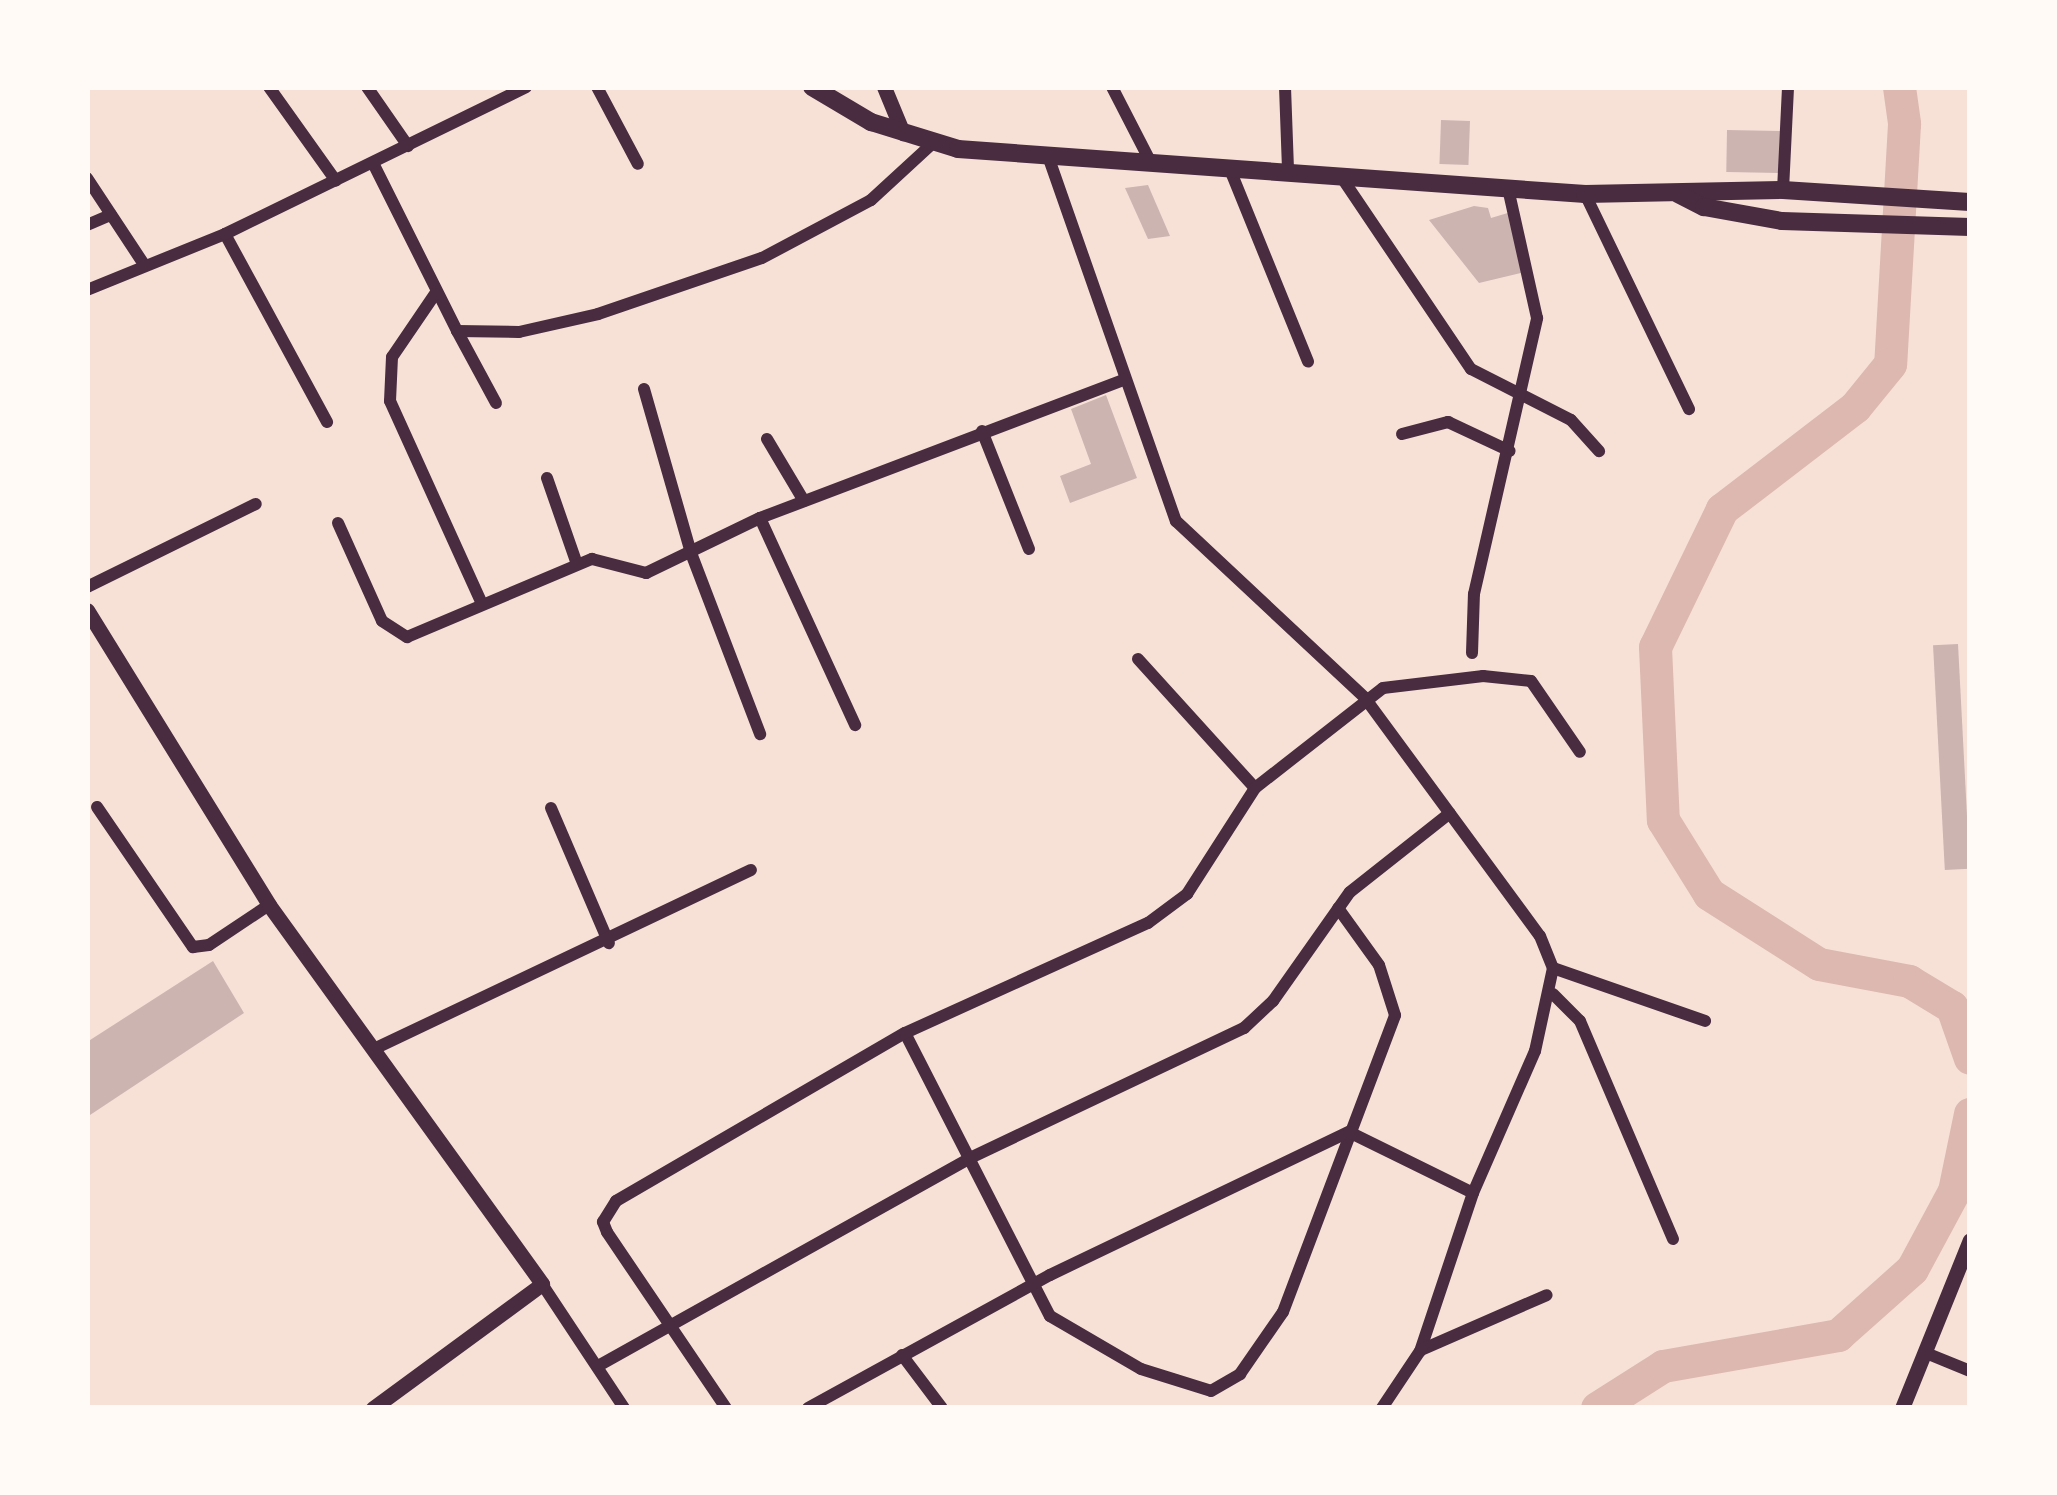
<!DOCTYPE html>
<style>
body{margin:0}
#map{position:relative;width:2057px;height:1495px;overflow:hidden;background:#f7e1d7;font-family:Commissioner,sans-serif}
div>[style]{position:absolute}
.river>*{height:33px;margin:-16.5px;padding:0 16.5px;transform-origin:16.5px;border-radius:16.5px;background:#dcb8b0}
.building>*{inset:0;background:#ccb4b1;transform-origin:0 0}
.minor>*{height:12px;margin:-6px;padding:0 6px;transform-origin:6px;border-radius:6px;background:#4a2c40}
.tertiary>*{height:15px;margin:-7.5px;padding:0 7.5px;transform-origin:7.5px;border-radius:7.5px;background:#4a2c40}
.trunk>*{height:18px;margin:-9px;padding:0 9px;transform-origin:9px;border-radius:9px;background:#4a2c40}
span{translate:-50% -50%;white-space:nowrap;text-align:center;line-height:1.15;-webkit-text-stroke:9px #fffaf5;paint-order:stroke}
.frame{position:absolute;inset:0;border:90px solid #fffaf5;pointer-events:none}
</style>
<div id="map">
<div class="river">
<i style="left:1899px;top:87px;width:37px;rotate:82deg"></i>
<i style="left:1904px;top:124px;width:240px;rotate:93.3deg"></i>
<i style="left:1890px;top:364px;width:55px;rotate:129.1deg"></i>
<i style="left:1855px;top:407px;width:168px;rotate:142.5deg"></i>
<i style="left:1722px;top:509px;width:153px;rotate:115.9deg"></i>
<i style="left:1655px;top:647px;width:173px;rotate:87.4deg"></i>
<i style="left:1663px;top:820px;width:87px;rotate:58.1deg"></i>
<i style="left:1709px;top:894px;width:130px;rotate:32.5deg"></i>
<i style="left:1819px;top:964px;width:92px;rotate:10.7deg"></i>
<i style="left:1909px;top:981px;width:50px;rotate:31.2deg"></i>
<i style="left:1952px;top:1007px;width:54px;rotate:70.6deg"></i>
<i style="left:1597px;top:1408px;width:78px;rotate:-32.5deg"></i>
<i style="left:1663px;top:1366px;width:178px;rotate:-10deg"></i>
<i style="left:1838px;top:1335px;width:99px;rotate:-41.7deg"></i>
<i style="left:1912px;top:1269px;width:89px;rotate:-61.7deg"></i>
<i style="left:1954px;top:1191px;width:79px;rotate:-78.3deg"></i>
</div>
<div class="building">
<i style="left:1441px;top:120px;width:29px;height:44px;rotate:2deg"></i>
<i style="left:1727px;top:130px;width:53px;height:42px;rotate:1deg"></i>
<i style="clip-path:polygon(1148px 185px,1170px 236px,1148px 239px,1125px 188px)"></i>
<i style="clip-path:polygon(1474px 206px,1488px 208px,1491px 218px,1511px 212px,1529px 271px,1479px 283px,1429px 220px)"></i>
<i style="clip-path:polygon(1106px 395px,1137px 478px,1070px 503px,1060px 476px,1091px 464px,1071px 409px)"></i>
<i style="left:1958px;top:644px;width:225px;height:25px;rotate:87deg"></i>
<i style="clip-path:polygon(213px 961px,244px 1013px,87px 1117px,87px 1042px)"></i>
</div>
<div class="minor">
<i style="left:269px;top:87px;width:115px;rotate:54.5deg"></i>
<i style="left:367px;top:87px;width:72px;rotate:55.2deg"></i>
<i style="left:597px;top:87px;width:87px;rotate:62deg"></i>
<i style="left:1112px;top:87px;width:85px;rotate:62.8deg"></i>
<i style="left:1285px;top:87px;width:83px;rotate:87.9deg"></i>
<i style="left:1048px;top:156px;width:387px;rotate:70.7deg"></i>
<i style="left:1176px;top:521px;width:259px;rotate:43.1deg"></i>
<i style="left:1365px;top:698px;width:295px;rotate:53.7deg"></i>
<i style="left:1540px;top:936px;width:35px;rotate:68deg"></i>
<i style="left:1553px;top:968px;width:85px;rotate:102.2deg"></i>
<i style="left:1535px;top:1051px;width:155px;rotate:113.6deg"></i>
<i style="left:1473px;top:1193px;width:167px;rotate:108.5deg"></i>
<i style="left:1420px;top:1351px;width:69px;rotate:123.7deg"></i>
<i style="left:373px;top:163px;width:188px;rotate:63.4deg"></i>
<i style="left:1229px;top:167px;width:210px;rotate:67.9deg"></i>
<i style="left:1340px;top:175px;width:234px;rotate:56deg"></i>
<i style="left:1471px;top:369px;width:112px;rotate:27deg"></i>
<i style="left:1571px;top:420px;width:42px;rotate:47.9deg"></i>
<i style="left:87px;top:178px;width:105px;rotate:56.6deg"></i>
<i style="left:1783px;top:190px;width:103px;rotate:-87.2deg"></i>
<i style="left:1585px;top:194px;width:239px;rotate:64.2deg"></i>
<i style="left:87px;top:225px;width:26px;rotate:-23deg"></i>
<i style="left:225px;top:234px;width:214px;rotate:61.5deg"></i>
<i style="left:87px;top:290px;width:149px;rotate:-22.1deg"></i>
<i style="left:225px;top:234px;width:335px;rotate:-26deg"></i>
<i style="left:435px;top:294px;width:76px;rotate:124.3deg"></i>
<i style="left:392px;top:357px;width:44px;rotate:92.6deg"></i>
<i style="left:390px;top:401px;width:221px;rotate:65.6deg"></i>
<i style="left:644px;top:389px;width:171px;rotate:74deg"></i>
<i style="left:691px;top:553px;width:194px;rotate:69.1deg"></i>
<i style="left:496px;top:403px;width:82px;rotate:-118.4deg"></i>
<i style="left:457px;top:331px;width:62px;rotate:0.9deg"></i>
<i style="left:519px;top:332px;width:81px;rotate:-12.8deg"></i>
<i style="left:598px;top:314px;width:173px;rotate:-18.9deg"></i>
<i style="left:762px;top:258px;width:123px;rotate:-28deg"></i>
<i style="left:871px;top:200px;width:84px;rotate:-42.6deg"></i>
<i style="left:982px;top:431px;width:127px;rotate:68.3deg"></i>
<i style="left:1402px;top:434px;width:48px;rotate:-14.6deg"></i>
<i style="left:1448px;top:422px;width:68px;rotate:25.1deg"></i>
<i style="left:767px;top:439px;width:72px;rotate:59.2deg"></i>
<i style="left:547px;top:478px;width:91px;rotate:70.8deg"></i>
<i style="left:760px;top:518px;width:228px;rotate:65.3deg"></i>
<i style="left:338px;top:523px;width:107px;rotate:65.8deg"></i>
<i style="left:382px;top:621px;width:30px;rotate:33deg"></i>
<i style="left:407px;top:637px;width:201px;rotate:-22.9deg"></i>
<i style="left:592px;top:559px;width:56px;rotate:14.5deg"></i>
<i style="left:646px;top:573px;width:127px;rotate:-25.8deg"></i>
<i style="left:760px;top:518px;width:389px;rotate:-20.8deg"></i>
<i style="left:87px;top:587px;width:188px;rotate:-26.2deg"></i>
<i style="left:1472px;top:653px;width:59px;rotate:-88.1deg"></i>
<i style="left:1474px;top:594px;width:283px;rotate:-77.1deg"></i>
<i style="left:1537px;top:318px;width:133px;rotate:-102.6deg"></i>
<i style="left:1138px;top:659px;width:174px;rotate:47.8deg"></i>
<i style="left:97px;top:807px;width:170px;rotate:55.6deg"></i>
<i style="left:193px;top:947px;width:16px;rotate:-7deg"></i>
<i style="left:209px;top:945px;width:72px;rotate:-33.7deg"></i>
<i style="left:551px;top:808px;width:147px;rotate:66.8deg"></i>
<i style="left:1553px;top:968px;width:161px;rotate:19.2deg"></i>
<i style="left:1553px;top:994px;width:38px;rotate:45deg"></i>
<i style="left:1580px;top:1021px;width:237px;rotate:66.9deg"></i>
<i style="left:905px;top:1033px;width:318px;rotate:62.9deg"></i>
<i style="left:1050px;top:1316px;width:105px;rotate:30.2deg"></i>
<i style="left:1141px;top:1369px;width:73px;rotate:17.4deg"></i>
<i style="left:1211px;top:1391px;width:34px;rotate:-30deg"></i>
<i style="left:1240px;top:1374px;width:75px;rotate:-55.3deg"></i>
<i style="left:1283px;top:1312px;width:317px;rotate:-69.3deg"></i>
<i style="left:1395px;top:1015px;width:52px;rotate:-107.7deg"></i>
<i style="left:1379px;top:965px;width:70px;rotate:-125.7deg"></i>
<i style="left:376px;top:1048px;width:415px;rotate:-25.4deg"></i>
<i style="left:542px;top:1284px;width:149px;rotate:56.5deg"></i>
<i style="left:1421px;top:1350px;width:137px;rotate:-23.6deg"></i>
<i style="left:1926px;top:1353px;width:48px;rotate:22.2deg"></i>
<i style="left:902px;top:1355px;width:66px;rotate:53deg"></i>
<i style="left:598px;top:1366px;width:424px;rotate:-29.2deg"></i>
<i style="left:968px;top:1159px;width:306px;rotate:-25.4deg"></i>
<i style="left:1244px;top:1028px;width:40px;rotate:-43deg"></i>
<i style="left:1273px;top:1001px;width:133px;rotate:-54.8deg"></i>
<i style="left:1350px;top:892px;width:127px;rotate:-38.3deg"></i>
<i style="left:726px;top:1408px;width:212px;rotate:-124.1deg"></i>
<i style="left:607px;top:1232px;width:11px;rotate:-112deg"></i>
<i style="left:603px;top:1222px;width:25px;rotate:-58deg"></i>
<i style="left:616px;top:1201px;width:334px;rotate:-30.2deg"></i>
<i style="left:905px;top:1033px;width:267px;rotate:-24.4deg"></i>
<i style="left:1148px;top:923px;width:49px;rotate:-36.6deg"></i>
<i style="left:1187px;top:894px;width:126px;rotate:-57.3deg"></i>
<i style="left:1255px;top:788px;width:162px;rotate:-38deg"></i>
<i style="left:1383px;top:688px;width:101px;rotate:-6.8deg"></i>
<i style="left:1483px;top:676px;width:48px;rotate:5.9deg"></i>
<i style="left:1531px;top:681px;width:86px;rotate:55.4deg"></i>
<i style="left:808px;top:1408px;width:276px;rotate:-28.8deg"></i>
<i style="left:1050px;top:1275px;width:331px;rotate:-25.6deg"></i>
<i style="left:1349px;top:1132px;width:138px;rotate:26.2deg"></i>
</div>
<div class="tertiary">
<i style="left:884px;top:87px;width:50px;rotate:67.6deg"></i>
<i style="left:87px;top:610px;width:347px;rotate:58.3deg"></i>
<i style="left:269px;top:905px;width:467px;rotate:54.2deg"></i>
<i style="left:542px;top:1284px;width:210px;rotate:143.7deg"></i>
<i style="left:1902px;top:1408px;width:181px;rotate:-68deg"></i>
</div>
<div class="trunk">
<i style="left:812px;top:87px;width:69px;rotate:30.7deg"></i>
<i style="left:871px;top:122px;width:91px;rotate:17.2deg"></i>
<i style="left:958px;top:149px;width:629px;rotate:4.11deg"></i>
<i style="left:1585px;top:194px;width:198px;rotate:-1.2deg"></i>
<i style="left:1783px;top:190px;width:187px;rotate:3.7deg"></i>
<i style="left:1678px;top:194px;width:29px;rotate:27deg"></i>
<i style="left:1704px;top:207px;width:79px;rotate:10.2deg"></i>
<i style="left:1782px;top:221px;width:188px;rotate:1.8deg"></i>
</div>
<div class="frame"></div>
</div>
